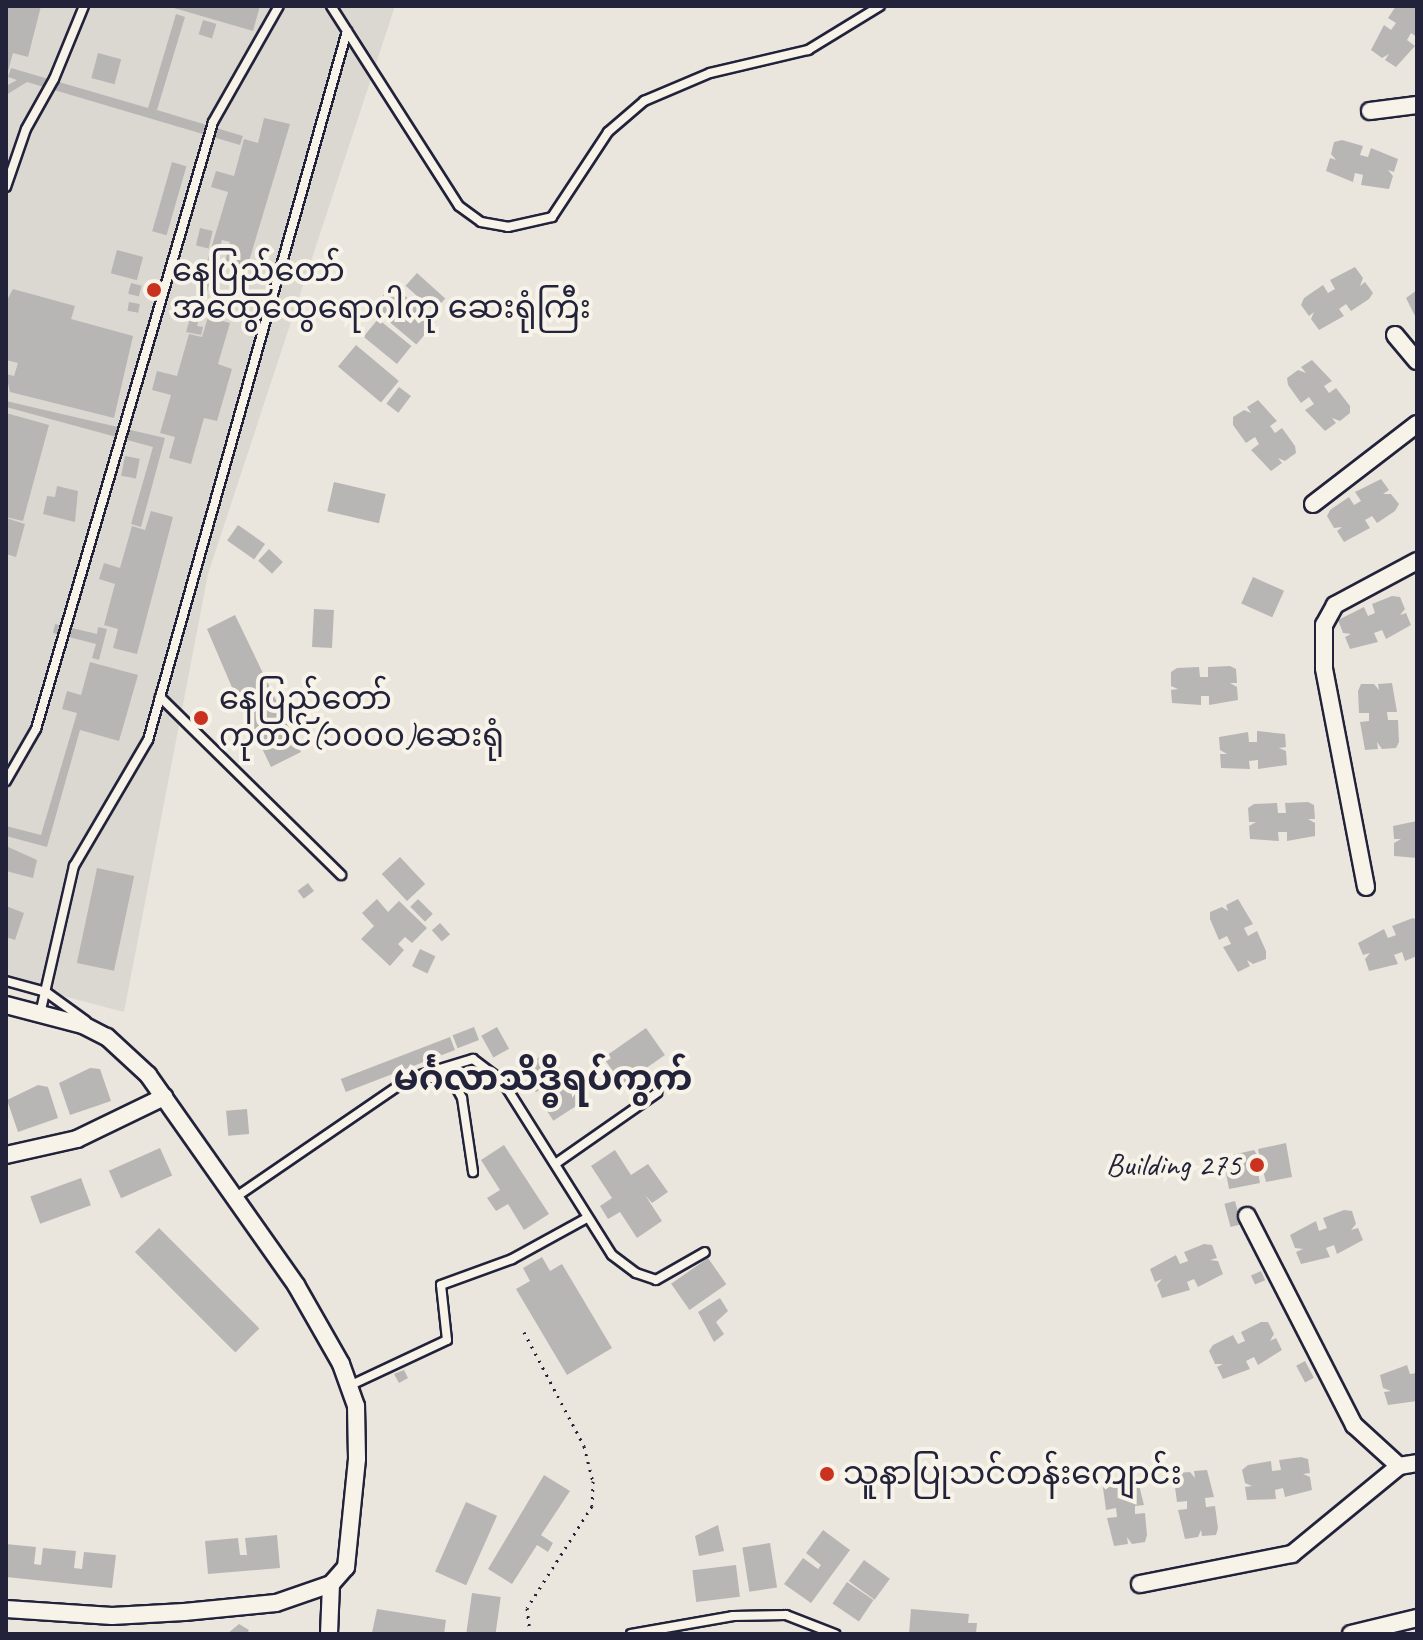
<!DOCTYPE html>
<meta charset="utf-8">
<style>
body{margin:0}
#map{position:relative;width:1423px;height:1640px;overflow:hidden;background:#eae6de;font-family:Caveat,"Noto Sans Myanmar",sans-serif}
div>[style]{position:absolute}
.built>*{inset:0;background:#dbd8d2}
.building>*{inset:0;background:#b8b6b5;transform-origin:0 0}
.path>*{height:3px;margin-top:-1.5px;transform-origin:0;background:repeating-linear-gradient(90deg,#22223b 0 2px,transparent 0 8px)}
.roads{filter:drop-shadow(2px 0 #22223b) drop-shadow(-2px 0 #22223b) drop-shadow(0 2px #22223b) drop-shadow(0 -2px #22223b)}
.lane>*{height:8px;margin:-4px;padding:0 4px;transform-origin:4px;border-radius:4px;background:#f7f3e8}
.street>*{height:16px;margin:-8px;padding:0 8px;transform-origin:8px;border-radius:8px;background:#f7f3e8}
.dots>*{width:22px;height:22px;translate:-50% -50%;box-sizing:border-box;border:4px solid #f7f3e8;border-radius:50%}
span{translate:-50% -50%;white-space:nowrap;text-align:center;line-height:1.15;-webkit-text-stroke:8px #f7f3e8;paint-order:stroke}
.poi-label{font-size:32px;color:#22223b}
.left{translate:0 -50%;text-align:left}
.right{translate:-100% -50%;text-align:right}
.quarter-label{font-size:36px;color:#22223b;font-weight:700}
.frame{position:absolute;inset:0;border:8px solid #22223b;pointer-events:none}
</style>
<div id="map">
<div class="built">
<i style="clip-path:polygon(6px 6px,395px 6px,208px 574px,124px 1012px,6px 981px)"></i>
</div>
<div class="building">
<i style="clip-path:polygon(6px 6px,41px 6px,28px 57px,13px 53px,7px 75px)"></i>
<i style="clip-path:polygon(167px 6px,260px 6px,253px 31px)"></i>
<i style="clip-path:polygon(1396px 6px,1416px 6px,1417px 10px,1417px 37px,1411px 33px,1407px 40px,1415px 46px,1396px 67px,1385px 60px,1389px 54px,1382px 58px,1371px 50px,1384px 25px,1391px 30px,1396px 23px,1388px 18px)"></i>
<i style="clip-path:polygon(176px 14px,185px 17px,157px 110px,243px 136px,240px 145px,27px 82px,6px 95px,6px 86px,17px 80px,8px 77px,11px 68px,148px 108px)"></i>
<i style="left:203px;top:20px;width:14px;height:15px;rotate:17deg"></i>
<i style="left:98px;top:53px;width:24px;height:26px;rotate:15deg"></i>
<i style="clip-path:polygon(264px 118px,290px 124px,247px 268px,225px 262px,230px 242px,222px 240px,197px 326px,203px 327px,201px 335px,186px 332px,228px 192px,211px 187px,216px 171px,234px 176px,244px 139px,258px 143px)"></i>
<i style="clip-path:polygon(1342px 140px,1363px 146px,1360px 155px,1368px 157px,1371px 148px,1398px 159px,1394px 172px,1388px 170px,1393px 176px,1389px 189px,1361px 185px,1363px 175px,1355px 173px,1353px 182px,1326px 171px,1330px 158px,1336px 160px,1331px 154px,1334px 142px)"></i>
<i style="left:172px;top:162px;width:15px;height:72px;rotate:16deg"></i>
<i style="left:200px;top:228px;width:13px;height:18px;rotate:13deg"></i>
<i style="left:117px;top:250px;width:27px;height:24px;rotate:15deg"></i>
<i style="clip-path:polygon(1355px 267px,1363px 278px,1360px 286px,1365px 282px,1373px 293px,1369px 299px,1351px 311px,1346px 304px,1339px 309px,1344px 316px,1319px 330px,1311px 319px,1314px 312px,1309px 316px,1301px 305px,1304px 298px,1323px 285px,1328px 293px,1335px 289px,1330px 280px)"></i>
<i style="clip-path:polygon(240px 271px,247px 274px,237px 296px,231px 294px)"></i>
<i style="left:417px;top:273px;width:38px;height:17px;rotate:42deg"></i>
<i style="left:131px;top:283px;width:11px;height:11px;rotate:15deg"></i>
<i style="left:392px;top:285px;width:57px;height:30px;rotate:40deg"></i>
<i style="clip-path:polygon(13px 289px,75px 306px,71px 319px,133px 336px,114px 418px,10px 392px,6px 374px,14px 376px,18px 363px,6px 360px,6px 302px)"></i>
<i style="clip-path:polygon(1417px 290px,1417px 320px,1406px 298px)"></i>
<i style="left:129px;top:302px;width:11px;height:9px;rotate:10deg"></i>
<i style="clip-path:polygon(208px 317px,230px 323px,218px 364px,232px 369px,217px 421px,204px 418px,191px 464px,169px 458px,175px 437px,160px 433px,171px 395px,152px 390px,157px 371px,177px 376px,189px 334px,202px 337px)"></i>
<i style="left:378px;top:319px;width:43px;height:23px;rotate:39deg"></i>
<i style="left:356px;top:345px;width:56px;height:28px;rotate:40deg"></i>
<i style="clip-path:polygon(1312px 360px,1332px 381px,1324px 386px,1329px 393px,1336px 388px,1350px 406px,1350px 413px,1340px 421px,1332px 418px,1336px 423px,1325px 431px,1305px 410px,1314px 404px,1309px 397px,1301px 403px,1288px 385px,1287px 378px,1298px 370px,1306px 373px,1301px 367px)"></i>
<i style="left:399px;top:387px;width:15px;height:21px;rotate:37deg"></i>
<i style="clip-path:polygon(1258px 400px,1277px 421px,1270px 426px,1275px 433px,1282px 428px,1295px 446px,1296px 453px,1285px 461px,1278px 458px,1282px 463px,1271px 471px,1251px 450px,1259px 444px,1255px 437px,1246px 443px,1233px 425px,1233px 417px,1244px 410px,1251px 413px,1247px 407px)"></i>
<i style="clip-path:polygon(6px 401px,165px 438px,141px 527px,131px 524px,153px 447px,6px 407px)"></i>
<i style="clip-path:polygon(6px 413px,49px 425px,23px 521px,6px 517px)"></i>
<i style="left:125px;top:456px;width:15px;height:20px;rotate:11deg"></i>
<i style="clip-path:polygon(1381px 479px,1389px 490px,1383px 494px,1391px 494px,1399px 504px,1395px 511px,1377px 523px,1372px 516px,1365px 520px,1370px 528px,1344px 542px,1337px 531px,1342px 527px,1334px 528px,1327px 516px,1330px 510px,1349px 497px,1354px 505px,1361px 501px,1355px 492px)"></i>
<i style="left:334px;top:482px;width:53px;height:30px;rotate:13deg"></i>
<i style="clip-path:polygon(57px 486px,78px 491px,75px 522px,43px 514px,47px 496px,55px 497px)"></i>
<i style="clip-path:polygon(151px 511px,173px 517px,137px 654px,113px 648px,118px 629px,104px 625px,115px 584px,99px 579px,104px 563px,120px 568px,132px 526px,145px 530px)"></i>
<i style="clip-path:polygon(6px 518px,25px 524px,16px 557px,6px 554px)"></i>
<i style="left:238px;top:525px;width:33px;height:19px;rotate:35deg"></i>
<i style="left:269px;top:549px;width:19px;height:16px;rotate:43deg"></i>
<i style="left:1253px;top:577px;width:34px;height:29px;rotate:24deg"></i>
<i style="clip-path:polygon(1392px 596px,1400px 597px,1405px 609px,1400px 615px,1406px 613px,1411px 625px,1386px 639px,1382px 630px,1374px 633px,1378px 642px,1350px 649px,1345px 637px,1351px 634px,1343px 633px,1338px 620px,1364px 607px,1368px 616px,1375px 613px,1372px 604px)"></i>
<i style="left:314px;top:609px;width:20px;height:38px;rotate:3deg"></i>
<i style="clip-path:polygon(235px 615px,301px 752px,271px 767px,242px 707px,230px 713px,222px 698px,234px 692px,207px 629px)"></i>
<i style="clip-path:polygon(55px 624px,97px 634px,98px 627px,107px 629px,99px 660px,92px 658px,96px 644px,53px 633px)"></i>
<i style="clip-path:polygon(90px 662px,138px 675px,119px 741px,80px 730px,47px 847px,6px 836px,6px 826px,41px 835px,77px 713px,62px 709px,67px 691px,81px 695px)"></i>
<i style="clip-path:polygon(1230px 666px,1236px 669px,1237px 683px,1230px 683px,1237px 687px,1238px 700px,1209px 705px,1209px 696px,1201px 696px,1201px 705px,1172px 703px,1171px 690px,1178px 689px,1171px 686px,1171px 672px,1177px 668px,1199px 667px,1200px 677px,1208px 677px,1208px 667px)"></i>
<i style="clip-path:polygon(1392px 683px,1397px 712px,1387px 712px,1388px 720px,1398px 720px,1399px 742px,1396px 748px,1382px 749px,1377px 742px,1378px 749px,1365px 750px,1360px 722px,1369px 721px,1369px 713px,1359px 713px,1358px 691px,1361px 684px,1374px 684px,1379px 690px,1378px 684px)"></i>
<i style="clip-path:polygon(1257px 731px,1285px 734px,1286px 747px,1279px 748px,1286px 751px,1287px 765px,1258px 769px,1258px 760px,1249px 761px,1250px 769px,1221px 768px,1220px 754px,1227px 754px,1220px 750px,1219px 737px,1248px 732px,1249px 742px,1257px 742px)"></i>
<i style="clip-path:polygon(1308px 802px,1314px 805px,1315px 819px,1308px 819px,1315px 823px,1315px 836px,1287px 841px,1287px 832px,1278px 832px,1279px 841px,1250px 839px,1249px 826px,1256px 822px,1249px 822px,1248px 808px,1254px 804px,1277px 803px,1278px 813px,1286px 813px,1285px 803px)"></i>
<i style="clip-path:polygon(1417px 821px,1417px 858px,1394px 856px,1394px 843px,1401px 839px,1394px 839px,1393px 826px)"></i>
<i style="clip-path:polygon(6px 846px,37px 860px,33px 878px,6px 871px)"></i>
<i style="left:400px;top:857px;width:37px;height:25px;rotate:47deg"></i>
<i style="left:97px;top:868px;width:38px;height:97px;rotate:12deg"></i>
<i style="left:308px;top:883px;width:10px;height:13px;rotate:53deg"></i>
<i style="clip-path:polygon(377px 899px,388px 912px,399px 901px,427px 928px,412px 943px,405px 937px,398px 944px,404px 950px,390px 966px,361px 939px,374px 926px,362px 913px)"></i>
<i style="left:418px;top:899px;width:21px;height:11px;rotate:45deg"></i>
<i style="clip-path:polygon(1238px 899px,1253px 924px,1244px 928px,1248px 936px,1257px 931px,1266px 951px,1266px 959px,1253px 964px,1247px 960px,1250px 966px,1238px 972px,1223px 947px,1231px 944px,1227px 936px,1219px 940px,1210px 919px,1210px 912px,1222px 907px,1228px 911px,1226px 905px)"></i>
<i style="clip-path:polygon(6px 906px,24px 913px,15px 940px,6px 937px)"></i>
<i style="clip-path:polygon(1413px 918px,1417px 920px,1417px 956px,1405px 961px,1402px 952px,1394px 955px,1398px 964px,1369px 971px,1365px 959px,1370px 953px,1363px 955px,1358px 943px,1384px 929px,1388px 938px,1396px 935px,1392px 926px)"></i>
<i style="left:440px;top:923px;width:15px;height:11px;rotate:48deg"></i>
<i style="left:420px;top:949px;width:17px;height:19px;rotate:25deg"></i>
<i style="left:474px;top:1027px;width:14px;height:23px;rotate:69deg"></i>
<i style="left:497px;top:1027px;width:25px;height:18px;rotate:61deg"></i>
<i style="left:646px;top:1028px;width:33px;height:52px;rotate:55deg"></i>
<i style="left:450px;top:1037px;width:14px;height:117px;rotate:69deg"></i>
<i style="left:549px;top:1051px;width:28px;height:33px;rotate:58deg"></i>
<i style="clip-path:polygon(90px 1068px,100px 1069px,111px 1101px,70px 1115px,59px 1083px)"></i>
<i style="left:568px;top:1079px;width:27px;height:35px;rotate:57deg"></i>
<i style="clip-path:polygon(38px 1085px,48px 1087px,58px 1118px,18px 1132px,7px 1100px)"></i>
<i style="left:247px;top:1109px;width:25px;height:21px;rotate:85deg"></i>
<i style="clip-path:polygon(1286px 1143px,1292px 1177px,1266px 1182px,1263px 1171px,1258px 1172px,1260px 1183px,1229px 1189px,1223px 1157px,1254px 1150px,1260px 1159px,1258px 1149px)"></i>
<i style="clip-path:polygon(504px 1145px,549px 1214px,524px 1230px,508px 1204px,496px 1211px,487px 1198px,500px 1190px,481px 1160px)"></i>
<i style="left:160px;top:1148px;width:30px;height:56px;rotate:66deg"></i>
<i style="clip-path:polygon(615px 1150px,631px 1175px,648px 1164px,668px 1192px,652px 1203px,645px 1195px,662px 1221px,637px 1238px,620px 1212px,608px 1219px,600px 1206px,612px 1198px,591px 1166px)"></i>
<i style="left:81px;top:1178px;width:29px;height:54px;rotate:70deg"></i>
<i style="left:1235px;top:1201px;width:24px;height:11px;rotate:75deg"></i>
<i style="clip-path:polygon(1344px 1210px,1352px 1211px,1356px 1224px,1351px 1230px,1358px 1228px,1363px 1240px,1337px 1254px,1334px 1245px,1326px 1248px,1330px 1257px,1301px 1264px,1296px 1252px,1303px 1249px,1295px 1248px,1290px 1235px,1316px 1221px,1319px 1231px,1327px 1228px,1323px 1218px)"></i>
<i style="left:159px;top:1228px;width:142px;height:34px;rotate:45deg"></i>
<i style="clip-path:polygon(1204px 1244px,1212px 1245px,1217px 1258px,1210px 1260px,1218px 1261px,1223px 1274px,1198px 1287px,1194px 1279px,1187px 1282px,1190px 1290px,1162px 1298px,1157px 1285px,1162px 1279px,1155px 1282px,1150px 1269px,1176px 1255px,1180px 1264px,1188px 1261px,1184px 1252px)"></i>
<i style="clip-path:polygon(542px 1257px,550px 1271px,562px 1264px,612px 1348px,567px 1375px,516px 1289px,530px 1281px,523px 1268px)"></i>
<i style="left:708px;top:1258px;width:32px;height:45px;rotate:55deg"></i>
<i style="left:1261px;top:1271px;width:10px;height:11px;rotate:66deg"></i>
<i style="clip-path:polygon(720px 1298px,728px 1311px,716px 1322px,724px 1334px,714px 1342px,698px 1312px)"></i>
<i style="clip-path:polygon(1261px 1322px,1268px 1322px,1274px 1334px,1270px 1341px,1276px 1338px,1282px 1350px,1258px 1365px,1254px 1357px,1246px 1361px,1250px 1369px,1223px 1379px,1217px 1367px,1223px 1364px,1215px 1364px,1209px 1351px,1213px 1345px,1233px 1335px,1238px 1344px,1245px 1341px,1241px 1332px)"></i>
<i style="left:1305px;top:1361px;width:19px;height:10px;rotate:62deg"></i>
<i style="clip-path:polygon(1407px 1365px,1410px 1374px,1417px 1373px,1417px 1401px,1388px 1405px,1384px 1392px,1391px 1391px,1383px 1388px,1380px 1375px)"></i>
<i style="clip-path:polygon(404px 1370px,408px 1378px,399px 1383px,394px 1374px)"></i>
<i style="clip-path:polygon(1301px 1457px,1308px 1459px,1310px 1473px,1303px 1474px,1310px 1477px,1312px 1490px,1285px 1497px,1283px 1488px,1275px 1490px,1276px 1499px,1247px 1500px,1245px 1487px,1252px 1486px,1245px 1483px,1242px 1470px,1248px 1465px,1271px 1461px,1272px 1471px,1281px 1470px,1279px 1460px)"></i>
<i style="clip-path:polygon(1207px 1470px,1214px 1497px,1205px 1498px,1206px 1507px,1215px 1506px,1218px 1528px,1216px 1535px,1202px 1536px,1201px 1530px,1198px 1537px,1185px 1539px,1178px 1510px,1187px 1509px,1187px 1501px,1177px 1502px,1174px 1480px,1176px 1473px,1190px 1472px,1195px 1478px,1194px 1471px)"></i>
<i style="clip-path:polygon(544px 1475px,570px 1491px,541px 1535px,553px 1543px,548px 1552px,537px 1545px,512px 1584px,488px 1569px)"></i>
<i style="clip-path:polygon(1137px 1477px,1144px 1505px,1135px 1506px,1135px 1514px,1145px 1513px,1147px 1535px,1145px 1542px,1132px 1544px,1127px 1537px,1128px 1544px,1114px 1546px,1107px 1518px,1117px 1517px,1116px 1508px,1106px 1510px,1103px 1488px,1106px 1481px,1120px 1479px,1120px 1486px,1123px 1479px)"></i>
<i style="left:466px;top:1502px;width:34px;height:76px;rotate:24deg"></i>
<i style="clip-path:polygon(718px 1525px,724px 1551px,699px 1556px,695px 1536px)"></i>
<i style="clip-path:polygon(823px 1530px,850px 1550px,811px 1603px,784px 1584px,803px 1558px,818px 1569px,821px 1565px,806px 1553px)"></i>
<i style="clip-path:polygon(277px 1535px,280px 1568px,208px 1574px,205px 1541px,238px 1538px,240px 1555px,247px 1555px,245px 1538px)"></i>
<i style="left:770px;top:1543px;width:45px;height:28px;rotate:81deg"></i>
<i style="clip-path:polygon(6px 1544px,36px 1547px,34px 1564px,41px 1565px,43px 1548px,76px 1551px,74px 1568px,82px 1569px,84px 1552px,116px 1555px,112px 1588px,6px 1577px)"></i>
<i style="left:864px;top:1560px;width:32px;height:26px;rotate:36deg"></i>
<i style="left:736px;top:1565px;width:32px;height:44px;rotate:83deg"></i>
<i style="left:847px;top:1582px;width:32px;height:26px;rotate:34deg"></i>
<i style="left:472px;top:1593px;width:29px;height:41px;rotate:8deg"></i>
<i style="clip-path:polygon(377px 1609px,446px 1620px,444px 1634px,372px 1633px)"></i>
<i style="clip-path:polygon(911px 1609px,969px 1614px,968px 1623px,977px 1623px,976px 1634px,909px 1634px)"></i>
<i style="clip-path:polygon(239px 1624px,249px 1630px,247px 1634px,227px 1634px)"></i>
</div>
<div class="path">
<i style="left:524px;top:1332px;width:129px;rotate:62.2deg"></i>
<i style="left:584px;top:1446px;width:36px;rotate:76deg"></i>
<i style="left:593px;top:1481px;width:25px;rotate:92deg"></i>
<i style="left:592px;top:1506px;width:121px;rotate:122.5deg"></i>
<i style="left:527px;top:1608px;width:26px;rotate:83deg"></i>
</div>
<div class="roads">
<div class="lane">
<i style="left:331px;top:6px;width:237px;rotate:57.4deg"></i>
<i style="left:459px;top:206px;width:27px;rotate:36deg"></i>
<i style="left:481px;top:222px;width:27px;rotate:10deg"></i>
<i style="left:508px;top:227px;width:45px;rotate:-12.8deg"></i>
<i style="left:552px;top:217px;width:102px;rotate:-56.6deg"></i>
<i style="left:608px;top:132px;width:48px;rotate:-40.7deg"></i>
<i style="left:644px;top:101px;width:72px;rotate:-23deg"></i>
<i style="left:710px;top:73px;width:101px;rotate:-13.2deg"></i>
<i style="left:808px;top:50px;width:84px;rotate:-31.4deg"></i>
<i style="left:6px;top:187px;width:61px;rotate:-71deg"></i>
<i style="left:26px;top:129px;width:57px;rotate:-60.8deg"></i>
<i style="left:54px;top:79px;width:79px;rotate:-67.7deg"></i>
<i style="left:160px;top:697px;width:254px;rotate:44.5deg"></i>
<i style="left:6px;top:781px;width:60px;rotate:-60deg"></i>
<i style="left:36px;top:729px;width:632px;rotate:-73.74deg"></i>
<i style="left:213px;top:122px;width:133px;rotate:-60.4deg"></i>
<i style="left:6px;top:981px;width:41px;rotate:15.4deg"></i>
<i style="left:46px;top:992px;width:49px;rotate:35.9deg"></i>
<i style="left:40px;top:1014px;width:152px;rotate:-77.1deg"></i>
<i style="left:74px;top:866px;width:146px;rotate:-59.6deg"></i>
<i style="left:148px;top:740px;width:736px;rotate:-74.32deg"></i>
<i style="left:419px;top:1078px;width:32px"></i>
<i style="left:451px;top:1078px;width:23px;rotate:61deg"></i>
<i style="left:462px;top:1098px;width:75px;rotate:81.5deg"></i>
<i style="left:558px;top:1162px;width:121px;rotate:-34.9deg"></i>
<i style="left:236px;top:1197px;width:211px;rotate:-34.4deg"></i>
<i style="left:410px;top:1078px;width:66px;rotate:-16.8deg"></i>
<i style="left:473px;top:1059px;width:38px;rotate:37deg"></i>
<i style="left:503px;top:1082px;width:204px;rotate:57.8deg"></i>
<i style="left:612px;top:1255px;width:30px;rotate:37deg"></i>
<i style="left:636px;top:1273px;width:21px;rotate:19deg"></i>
<i style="left:656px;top:1280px;width:56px;rotate:-29.7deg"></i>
<i style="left:349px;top:1386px;width:108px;rotate:-25.1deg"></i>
<i style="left:447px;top:1340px;width:55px;rotate:-96.2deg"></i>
<i style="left:441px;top:1285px;width:76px;rotate:-20.1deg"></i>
<i style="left:512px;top:1259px;width:85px;rotate:-28.7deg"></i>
<i style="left:631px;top:1634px;width:104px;rotate:-10deg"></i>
<i style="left:733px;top:1616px;width:53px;rotate:-1.1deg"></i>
<i style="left:786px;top:1615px;width:53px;rotate:21.2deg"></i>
</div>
<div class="street">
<i style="left:1370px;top:111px;width:47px;rotate:-7.3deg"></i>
<i style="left:1395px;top:335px;width:34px;rotate:50deg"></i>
<i style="left:1313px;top:504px;width:131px;rotate:-37.6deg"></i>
<i style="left:1366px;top:887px;width:223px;rotate:-100.9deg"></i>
<i style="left:1324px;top:668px;width:43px;rotate:-90deg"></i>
<i style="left:1324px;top:625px;width:23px;rotate:-61deg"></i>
<i style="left:1335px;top:605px;width:93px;rotate:-28.2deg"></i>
<i style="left:6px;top:1005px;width:80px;rotate:14.6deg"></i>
<i style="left:83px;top:1025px;width:27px;rotate:27deg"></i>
<i style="left:107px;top:1037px;width:56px;rotate:42.8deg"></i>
<i style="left:148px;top:1075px;width:257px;rotate:54.8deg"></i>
<i style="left:296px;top:1285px;width:91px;rotate:60.3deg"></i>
<i style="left:341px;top:1364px;width:45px;rotate:70.3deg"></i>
<i style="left:356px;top:1406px;width:53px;rotate:88.9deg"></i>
<i style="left:357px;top:1459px;width:109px;rotate:95.8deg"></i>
<i style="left:346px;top:1567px;width:23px;rotate:131deg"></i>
<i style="left:331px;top:1584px;width:58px;rotate:160.9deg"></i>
<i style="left:276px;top:1603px;width:92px;rotate:174.4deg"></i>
<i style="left:184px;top:1612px;width:72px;rotate:176.8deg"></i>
<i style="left:112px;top:1616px;width:106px;rotate:-176.2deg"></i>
<i style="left:6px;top:1155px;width:73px;rotate:-12.7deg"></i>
<i style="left:77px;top:1139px;width:97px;rotate:-25.8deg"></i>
<i style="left:1247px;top:1216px;width:235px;rotate:62.9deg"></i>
<i style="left:1354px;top:1425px;width:61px;rotate:42.3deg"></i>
<i style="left:1399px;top:1466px;width:18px;rotate:-9deg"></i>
<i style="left:1140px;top:1584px;width:155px;rotate:-11.2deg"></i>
<i style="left:1292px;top:1554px;width:139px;rotate:-39.4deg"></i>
<i style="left:329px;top:1634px;width:50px;rotate:-87.7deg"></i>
<i style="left:1351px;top:1634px;width:68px;rotate:-13.6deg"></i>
</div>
</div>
<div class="dots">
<i style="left:154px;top:290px;background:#c8321e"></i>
<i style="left:201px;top:718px;background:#c8321e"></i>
<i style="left:1257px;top:1165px;background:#c8321e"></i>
<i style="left:827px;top:1474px;background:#c8321e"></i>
</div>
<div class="poi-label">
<span class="left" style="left:172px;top:290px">နေပြည်တော်<br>အထွေထွေရောဂါကု ဆေးရုံကြီး</span>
<span class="left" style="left:219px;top:718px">နေပြည်တော်<br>ကုတင်(၁၀၀၀)ဆေးရုံ</span>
<span class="right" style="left:1241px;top:1165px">Building 275</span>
<span class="left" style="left:843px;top:1474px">သူနာပြုသင်တန်းကျောင်း</span>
</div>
<div class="quarter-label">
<span style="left:543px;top:1079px">မင်္ဂလာသိဒ္ဓိရပ်ကွက်</span>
</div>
<div class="frame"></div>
</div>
